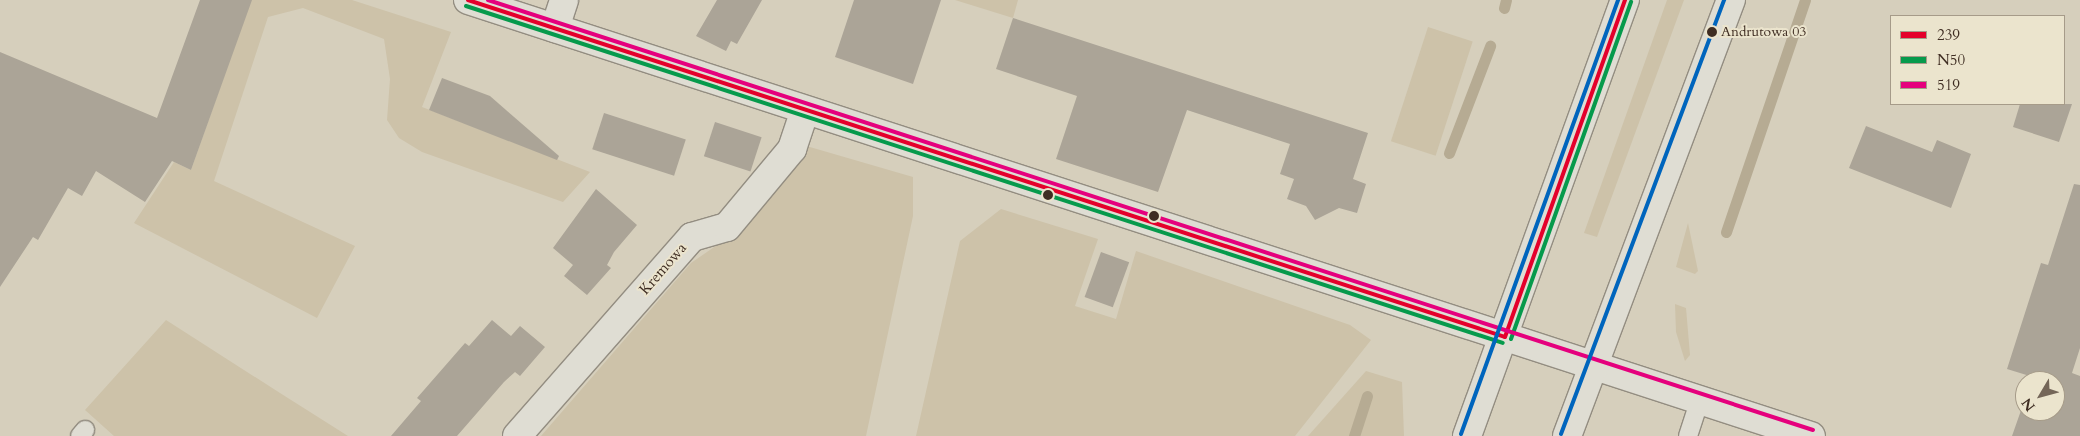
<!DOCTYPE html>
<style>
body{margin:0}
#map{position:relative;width:2080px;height:436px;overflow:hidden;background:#d6cfbc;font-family:Cardo,serif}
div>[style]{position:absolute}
.green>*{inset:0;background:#cdc2a9;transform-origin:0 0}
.stream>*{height:11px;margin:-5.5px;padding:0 5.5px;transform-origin:5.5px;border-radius:5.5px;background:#b6ab93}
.building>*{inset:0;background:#aba497;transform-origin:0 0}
.roads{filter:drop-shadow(1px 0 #938d81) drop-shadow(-1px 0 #938d81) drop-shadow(0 1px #938d81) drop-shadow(0 -1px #938d81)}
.service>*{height:18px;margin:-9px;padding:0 9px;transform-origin:9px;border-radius:9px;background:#dfddd3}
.minor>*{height:28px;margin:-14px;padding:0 14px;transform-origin:14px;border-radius:14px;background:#dfddd3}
.tertiary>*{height:28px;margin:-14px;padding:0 14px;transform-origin:14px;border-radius:14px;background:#dfddd3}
.secondary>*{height:28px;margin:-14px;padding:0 14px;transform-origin:14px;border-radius:14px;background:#dfddd3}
.bus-1>*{height:4px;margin:-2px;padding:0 2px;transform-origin:2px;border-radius:2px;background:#e4002b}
.bus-2>*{height:4px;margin:-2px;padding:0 2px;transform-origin:2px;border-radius:2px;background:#069a4c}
.bus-3>*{height:4px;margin:-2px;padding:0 2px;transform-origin:2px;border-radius:2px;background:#e5007d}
.bus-4>*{height:4px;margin:-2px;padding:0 2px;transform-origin:2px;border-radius:2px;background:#0065bd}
.dots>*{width:14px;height:14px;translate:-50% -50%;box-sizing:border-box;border:2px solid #ebe4cd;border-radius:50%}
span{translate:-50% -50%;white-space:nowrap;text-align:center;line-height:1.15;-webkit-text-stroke:4px #ebe4cd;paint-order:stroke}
.bus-label{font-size:14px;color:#3f2d22}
.left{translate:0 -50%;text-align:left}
.street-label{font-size:15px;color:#3f2d22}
.legend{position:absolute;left:1890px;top:15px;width:175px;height:90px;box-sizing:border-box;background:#ebe4cd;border:1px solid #a69b89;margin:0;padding:6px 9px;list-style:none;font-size:15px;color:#3f2d22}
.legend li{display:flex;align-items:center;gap:10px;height:25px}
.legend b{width:25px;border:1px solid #a69b89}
.north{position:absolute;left:2015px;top:371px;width:50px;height:50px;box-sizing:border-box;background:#ebe4cd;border:1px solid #a69b89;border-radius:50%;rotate:233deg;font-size:14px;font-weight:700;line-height:20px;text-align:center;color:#3f2d22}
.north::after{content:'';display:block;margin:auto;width:18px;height:22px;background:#746658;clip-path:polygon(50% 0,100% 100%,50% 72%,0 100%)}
</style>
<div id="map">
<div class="green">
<i style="clip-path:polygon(251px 0,352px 0,451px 32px,422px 107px,590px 172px,563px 202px,422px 152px,399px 138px,387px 120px,390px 79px,384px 39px,303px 8px,268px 17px,214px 181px,355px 246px,317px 318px,134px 223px,174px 162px,191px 170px)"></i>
<i style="clip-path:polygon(955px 0,1018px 0,1013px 18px)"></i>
<i style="clip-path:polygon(1667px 0,1684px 0,1597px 237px,1584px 233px)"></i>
<i style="left:1428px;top:27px;width:47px;height:120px;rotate:18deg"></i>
<i style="clip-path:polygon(803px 145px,913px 177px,913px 216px,866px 436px,541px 436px,691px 263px,736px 232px)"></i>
<i style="clip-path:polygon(1001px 209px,1098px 239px,1075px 306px,1116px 319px,1136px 251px,1350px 325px,1371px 340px,1295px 436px,916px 436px,960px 241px)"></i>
<i style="clip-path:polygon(1688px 223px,1698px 271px,1695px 274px,1676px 267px)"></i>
<i style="clip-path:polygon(1675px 304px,1686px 308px,1690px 355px,1685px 361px,1676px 332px)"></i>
<i style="clip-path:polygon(166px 320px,280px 393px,348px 436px,114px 436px,85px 410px)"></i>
<i style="clip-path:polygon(1366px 371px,1402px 382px,1404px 436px,1308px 436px)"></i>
</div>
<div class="stream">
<i style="left:1504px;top:8px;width:8px;rotate:-76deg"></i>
<i style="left:1449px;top:153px;width:115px;rotate:-69deg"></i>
<i style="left:1726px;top:232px;width:245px;rotate:-71.2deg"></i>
<i style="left:1354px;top:436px;width:42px;rotate:-72deg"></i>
</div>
<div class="building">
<i style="clip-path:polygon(200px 0,252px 0,191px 170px,172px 161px,145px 202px,96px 171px,82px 196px,68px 188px,38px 240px,33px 237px,0 287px,0 52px,157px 118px)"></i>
<i style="clip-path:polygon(717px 0,762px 0,737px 44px,731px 41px,726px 51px,696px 36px)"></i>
<i style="clip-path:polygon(854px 0,941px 0,913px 84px,835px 57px)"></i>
<i style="clip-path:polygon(1013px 18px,1368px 133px,1353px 179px,1366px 184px,1357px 213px,1339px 208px,1315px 220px,1306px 206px,1287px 199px,1294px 179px,1280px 174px,1290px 144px,1187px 110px,1158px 192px,1056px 159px,1077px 96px,996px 69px)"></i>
<i style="clip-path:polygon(442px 78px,490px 96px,559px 156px,557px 160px,429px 110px)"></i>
<i style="clip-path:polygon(2020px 104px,2072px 104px,2059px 142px,2013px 127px)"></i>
<i style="left:604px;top:113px;width:86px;height:38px;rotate:18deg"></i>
<i style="left:715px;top:122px;width:49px;height:36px;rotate:18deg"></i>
<i style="clip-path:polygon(1866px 126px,1932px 152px,1937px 140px,1971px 154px,1951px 208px,1849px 168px)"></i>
<i style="clip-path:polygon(2074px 184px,2080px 185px,2080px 348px,2072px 373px,2080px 376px,2080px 436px,2012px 436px,2025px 399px,2025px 411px,2055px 411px,2055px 381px,2032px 381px,2033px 377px,2007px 369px,2041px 263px,2048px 265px)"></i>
<i style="clip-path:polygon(596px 189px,637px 225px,614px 252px,607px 265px,611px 268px,587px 295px,564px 276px,573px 265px,553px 248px)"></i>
<i style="left:1101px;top:252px;width:30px;height:48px;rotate:20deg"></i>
<i style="clip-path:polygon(492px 320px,511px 336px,520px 326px,545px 347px,520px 376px,515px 372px,504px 382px,457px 436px,391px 436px,421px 401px,417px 398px,465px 343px,469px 346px)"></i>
</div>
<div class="roads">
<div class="service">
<i style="left:80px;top:436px;width:8px;rotate:-50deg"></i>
<i style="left:1688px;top:436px;width:38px;rotate:-72deg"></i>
</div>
<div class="minor">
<i style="left:555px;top:28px;width:29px;rotate:-72deg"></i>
<i style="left:1595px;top:366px;width:227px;rotate:18deg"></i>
<i style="left:517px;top:436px;width:265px;rotate:-48.7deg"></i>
<i style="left:692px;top:237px;width:36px;rotate:-16deg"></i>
<i style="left:727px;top:227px;width:102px;rotate:-50.2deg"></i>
<i style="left:792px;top:149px;width:41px;rotate:-71.6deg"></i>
</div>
<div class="tertiary">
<i style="left:468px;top:0;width:1185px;rotate:17.99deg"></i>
</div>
<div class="secondary">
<i style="left:1467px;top:436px;width:464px;rotate:-70.1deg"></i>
<i style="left:1567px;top:436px;width:466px;rotate:-69.4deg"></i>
</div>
</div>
<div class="bus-1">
<i style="left:468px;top:0;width:1090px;rotate:18deg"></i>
<i style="left:1505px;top:337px;width:358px;rotate:-70.4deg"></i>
</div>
<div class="bus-2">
<i style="left:466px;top:6px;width:1090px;rotate:18deg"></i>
<i style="left:1511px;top:339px;width:358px;rotate:-70.4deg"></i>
</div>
<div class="bus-3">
<i style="left:488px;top:0;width:1393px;rotate:17.98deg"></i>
</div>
<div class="bus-4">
<i style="left:1461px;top:434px;width:462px;rotate:-70.1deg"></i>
<i style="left:1561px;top:434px;width:464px;rotate:-69.4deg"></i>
</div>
<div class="dots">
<i style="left:1712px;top:32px;background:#3f2d22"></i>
<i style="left:1048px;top:195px;background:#3f2d22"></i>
<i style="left:1154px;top:216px;background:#3f2d22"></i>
</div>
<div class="bus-label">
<span class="left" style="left:1721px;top:32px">Andrutowa 03</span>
</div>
<div class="street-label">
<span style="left:663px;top:269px;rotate:-49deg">Kremowa</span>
</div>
<ul class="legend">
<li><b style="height:6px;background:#e4002b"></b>239</li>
<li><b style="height:6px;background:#069a4c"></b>N50</li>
<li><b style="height:6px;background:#e5007d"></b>519</li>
</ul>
<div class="north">N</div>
</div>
